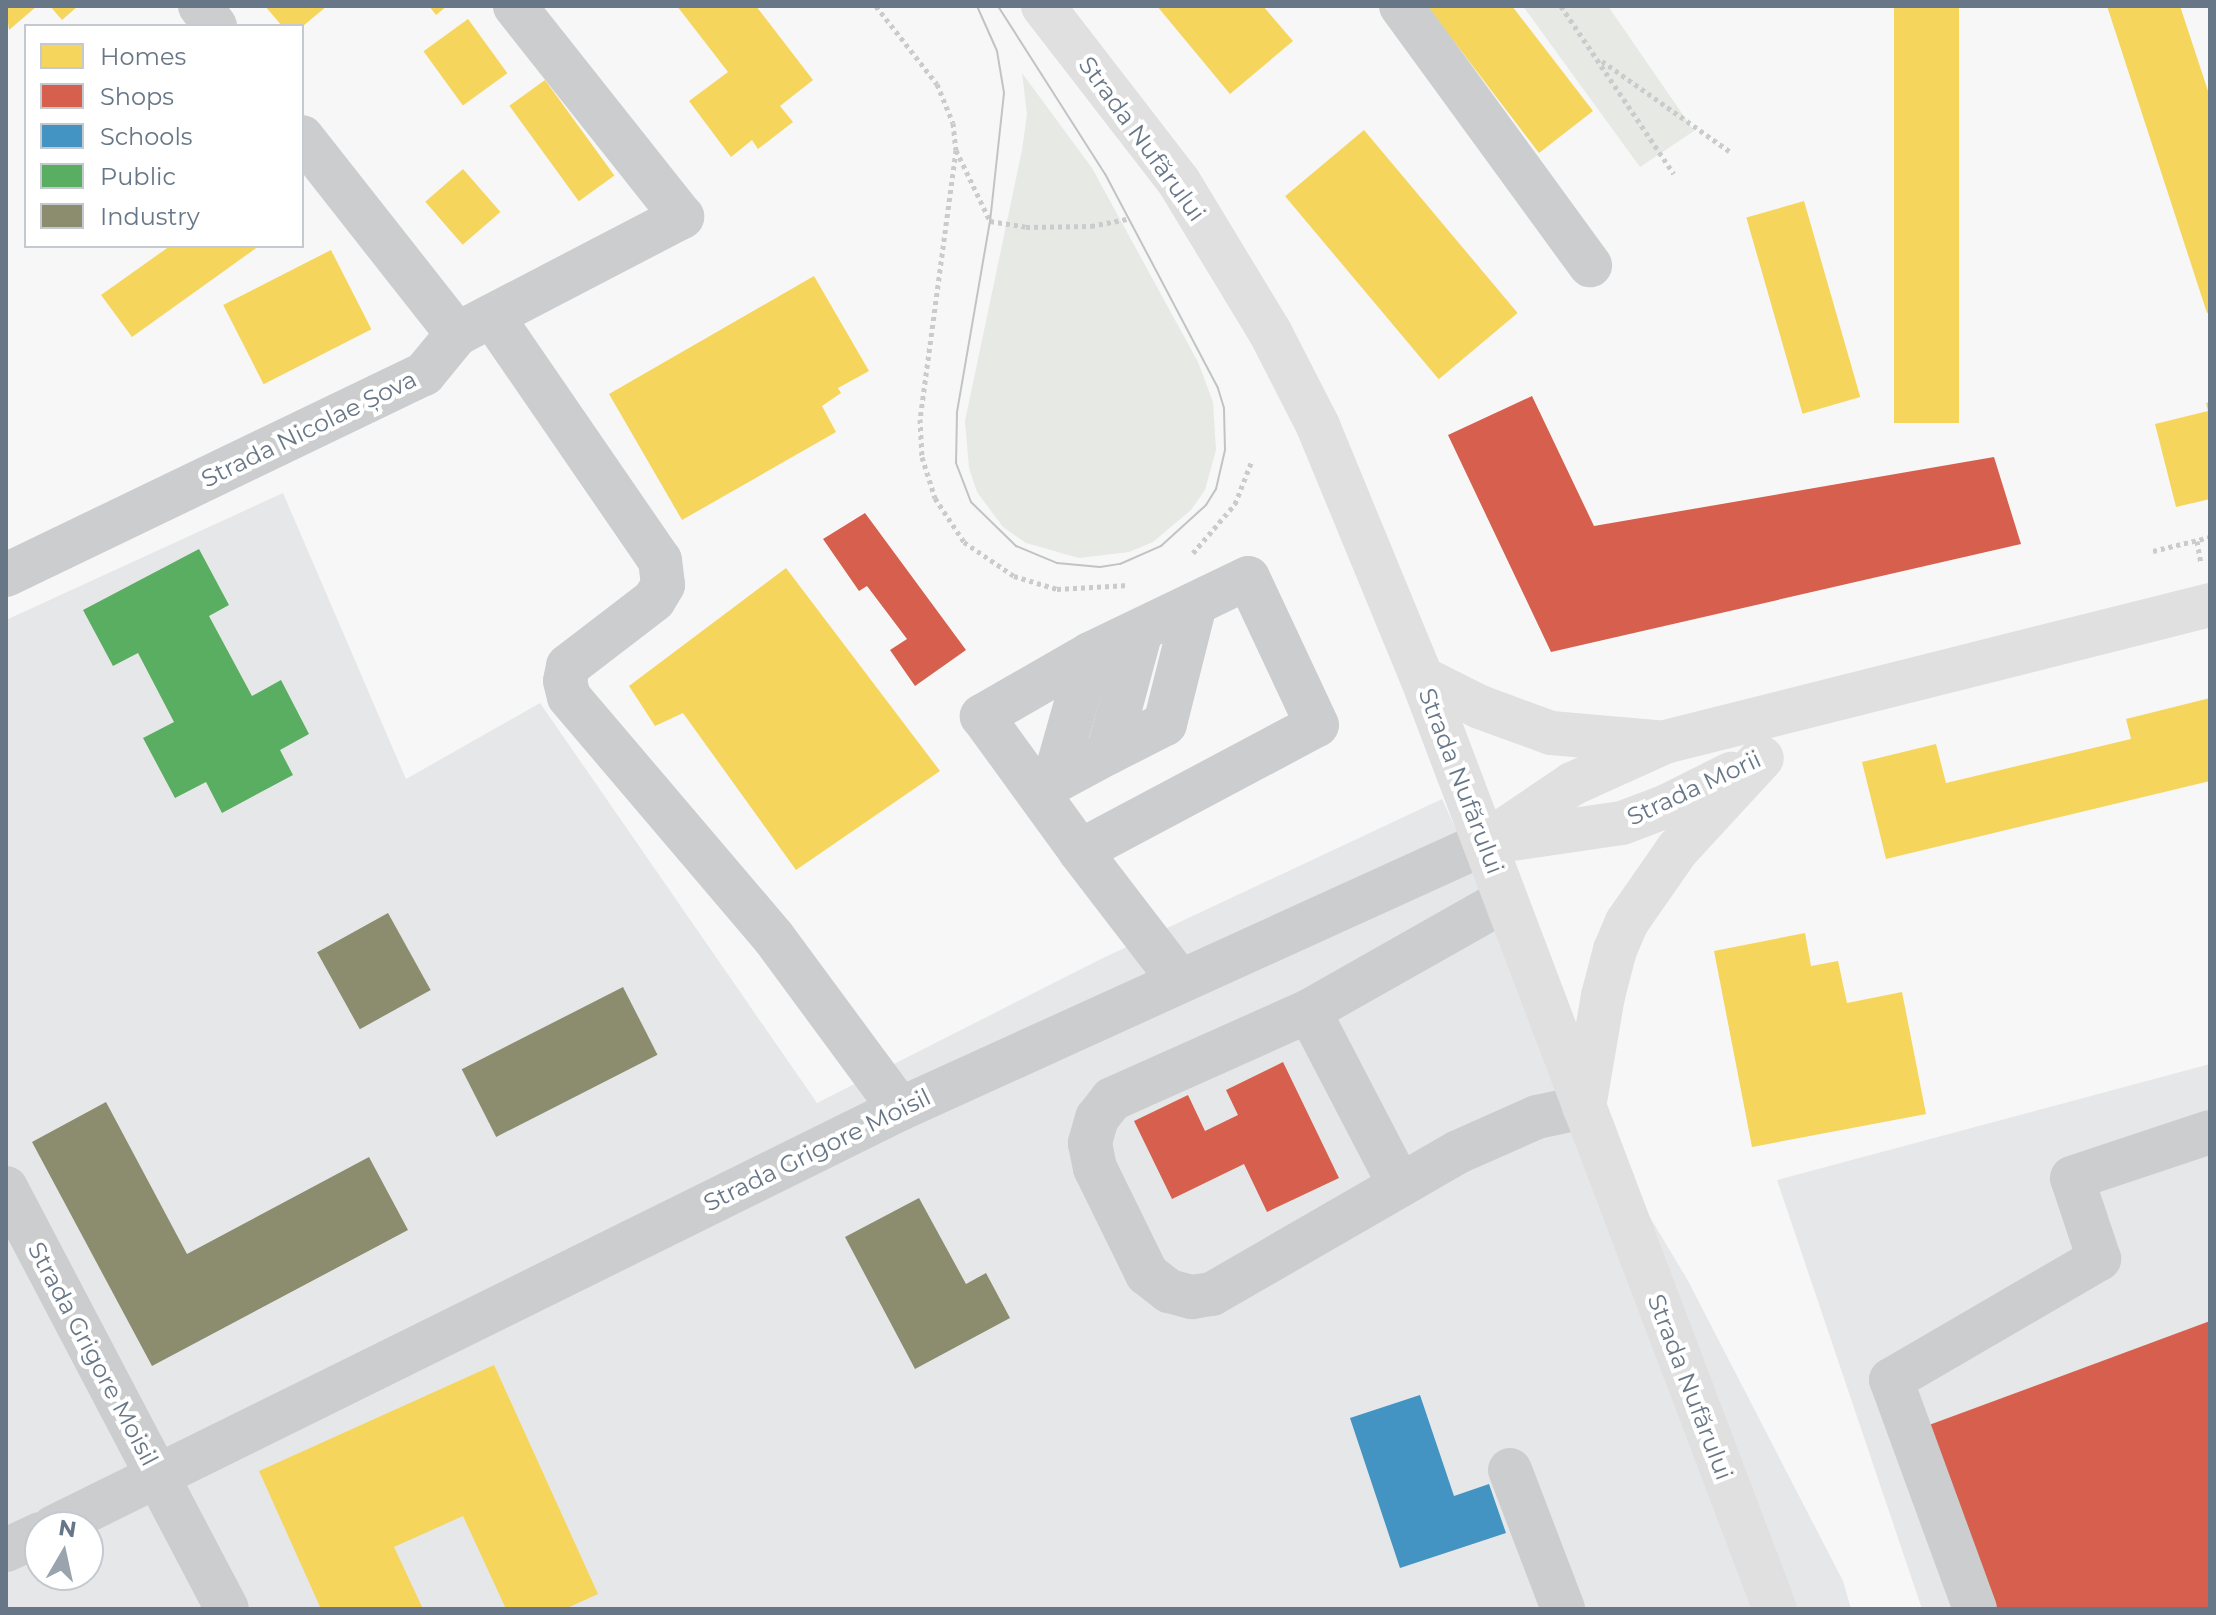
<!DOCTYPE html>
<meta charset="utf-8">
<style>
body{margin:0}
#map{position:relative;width:2216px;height:1615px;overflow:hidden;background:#f7f7f7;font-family:Montserrat,sans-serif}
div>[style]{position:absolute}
.built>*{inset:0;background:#e6e7e8}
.green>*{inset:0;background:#e6e9e4}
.homes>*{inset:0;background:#f6d55c;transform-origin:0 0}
.shops>*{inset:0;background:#d6604d}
.schools>*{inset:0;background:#4393c3}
.public>*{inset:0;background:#5aae61}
.industry>*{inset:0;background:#8c8c6e;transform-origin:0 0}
.path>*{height:5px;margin-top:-2.5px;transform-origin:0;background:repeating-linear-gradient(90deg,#cacbcc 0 4px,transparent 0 8px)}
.minor>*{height:44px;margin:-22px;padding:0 22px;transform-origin:22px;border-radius:22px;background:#cccdce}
.major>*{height:44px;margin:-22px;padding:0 22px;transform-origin:22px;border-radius:22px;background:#e0e0e1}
.tram>*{height:2px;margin:-1px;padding:0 1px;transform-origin:1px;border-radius:1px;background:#c2c3c5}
span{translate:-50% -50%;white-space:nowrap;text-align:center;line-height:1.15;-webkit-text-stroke:8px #fff;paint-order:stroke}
.street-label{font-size:24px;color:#687787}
.frame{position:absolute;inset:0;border:8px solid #687787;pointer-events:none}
.legend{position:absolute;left:24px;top:24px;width:280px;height:224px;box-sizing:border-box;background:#fff;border:2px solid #c3c9cf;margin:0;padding:10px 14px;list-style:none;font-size:24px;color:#687787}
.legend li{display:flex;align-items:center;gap:16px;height:40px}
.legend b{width:40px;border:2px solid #c3c9cf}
.north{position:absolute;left:24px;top:1511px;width:80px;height:80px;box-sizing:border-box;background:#fff;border:2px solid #c3c9cf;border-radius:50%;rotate:9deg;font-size:22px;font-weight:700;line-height:32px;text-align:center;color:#687787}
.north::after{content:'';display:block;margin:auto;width:28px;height:36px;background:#9aa4ae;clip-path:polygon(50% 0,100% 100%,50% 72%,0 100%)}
</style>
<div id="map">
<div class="built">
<i style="clip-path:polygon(evenodd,283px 493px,406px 779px,540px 703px,817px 1103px,1103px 958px,1442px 799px,1584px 1107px,1687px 1279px,1843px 1581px,1851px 1609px,6px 1609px,6px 620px,283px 493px,40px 1527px,88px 1527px,88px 1575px,40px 1575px,40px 1527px)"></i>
<i style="clip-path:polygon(2210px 1064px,2210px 1609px,1922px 1609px,1777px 1180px)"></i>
</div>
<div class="green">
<i style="clip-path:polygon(1523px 6px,1608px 6px,1694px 131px,1640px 167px)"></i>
<i style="clip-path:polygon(1022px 73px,1092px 168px,1198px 362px,1213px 402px,1216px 450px,1205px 490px,1191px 510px,1173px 525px,1153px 542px,1129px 552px,1079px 558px,1026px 543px,1003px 527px,977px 492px,969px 468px,965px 421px,1022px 150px,1027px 114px)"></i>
</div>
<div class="homes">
<i style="clip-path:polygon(6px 6px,37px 6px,9px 30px)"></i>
<i style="clip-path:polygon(50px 6px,78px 6px,62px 20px)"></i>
<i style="clip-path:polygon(265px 6px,327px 6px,303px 26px,282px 26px)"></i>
<i style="clip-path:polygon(429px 6px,447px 6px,436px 15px)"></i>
<i style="clip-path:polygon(677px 6px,756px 6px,813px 80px,780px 106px,793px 122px,758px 149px,752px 140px,731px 157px,689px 101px,728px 72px)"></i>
<i style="clip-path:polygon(1157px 6px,1263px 6px,1293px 41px,1230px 94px)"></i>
<i style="clip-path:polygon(1427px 6px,1512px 6px,1593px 111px,1539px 153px)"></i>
<i style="left:1894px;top:6px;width:65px;height:417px"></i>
<i style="clip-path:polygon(2107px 6px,2180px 6px,2210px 97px,2210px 312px,2207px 313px)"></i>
<i style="left:468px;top:19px;width:67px;height:55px;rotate:54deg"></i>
<i style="left:545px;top:80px;width:118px;height:44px;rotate:54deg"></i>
<i style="left:1364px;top:130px;width:239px;height:103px;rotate:50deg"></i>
<i style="left:463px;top:169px;width:57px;height:50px;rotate:49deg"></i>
<i style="left:1804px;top:201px;width:204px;height:60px;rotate:74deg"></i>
<i style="clip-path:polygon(170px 246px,259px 246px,132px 337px,101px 295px)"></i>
<i style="left:331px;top:250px;width:89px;height:121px;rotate:63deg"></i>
<i style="clip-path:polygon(814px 276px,869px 371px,838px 388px,841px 393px,822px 406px,836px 432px,682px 520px,609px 394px)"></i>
<i style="clip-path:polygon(2210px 402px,2210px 499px,2176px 507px,2155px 424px,2208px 411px,2206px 403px)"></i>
<i style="clip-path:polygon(786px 568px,940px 771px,796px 870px,683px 713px,655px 726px,629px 686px)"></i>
<i style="clip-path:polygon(2210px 698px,2210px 781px,1886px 859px,1862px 762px,1936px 744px,1946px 783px,2131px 739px,2126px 719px)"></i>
<i style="clip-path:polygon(1805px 933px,1811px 966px,1838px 961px,1847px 1003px,1902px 992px,1926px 1114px,1752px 1147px,1714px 951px)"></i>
<i style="clip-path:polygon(494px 1365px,598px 1594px,565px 1609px,506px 1609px,463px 1516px,394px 1547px,423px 1609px,321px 1609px,259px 1471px)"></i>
</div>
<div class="shops">
<i style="clip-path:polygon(1532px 396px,1594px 526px,1994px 457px,2021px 544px,1551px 652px,1448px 435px)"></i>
<i style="clip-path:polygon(865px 513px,966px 650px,915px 686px,890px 650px,907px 639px,867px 586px,859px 591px,823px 539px)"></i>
<i style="clip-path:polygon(1283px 1062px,1339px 1178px,1267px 1212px,1244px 1164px,1172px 1199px,1134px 1121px,1188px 1095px,1205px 1131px,1238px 1115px,1226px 1090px)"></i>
<i style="clip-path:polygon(2210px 1321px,2210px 1609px,1994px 1609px,1929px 1425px)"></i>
</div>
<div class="schools">
<i style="clip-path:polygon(1420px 1395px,1454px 1496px,1489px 1484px,1506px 1533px,1400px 1568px,1350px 1418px)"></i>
</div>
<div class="public">
<i style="clip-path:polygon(199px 549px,229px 605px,209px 616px,252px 696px,281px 680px,309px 734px,280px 750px,293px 775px,222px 813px,206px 782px,175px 798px,143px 738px,174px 722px,138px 653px,113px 666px,83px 610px)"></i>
</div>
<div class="industry">
<i style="left:388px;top:913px;width:88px;height:81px;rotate:61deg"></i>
<i style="left:623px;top:987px;width:76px;height:181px;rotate:63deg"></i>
<i style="clip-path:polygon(106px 1102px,187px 1254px,369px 1157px,408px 1230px,152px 1366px,32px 1142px)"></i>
<i style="clip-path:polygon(919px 1198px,966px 1284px,986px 1273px,1010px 1318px,915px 1369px,845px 1237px)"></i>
</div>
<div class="path">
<i style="left:876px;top:6px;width:99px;rotate:52deg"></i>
<i style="left:937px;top:84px;width:42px;rotate:67.7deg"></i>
<i style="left:953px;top:123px;width:27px;rotate:84deg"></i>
<i style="left:956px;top:150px;width:271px;rotate:97.6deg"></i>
<i style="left:920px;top:419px;width:38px;rotate:87deg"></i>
<i style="left:922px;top:457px;width:43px;rotate:72.4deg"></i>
<i style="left:935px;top:498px;width:53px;rotate:56.6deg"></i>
<i style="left:964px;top:542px;width:60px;rotate:34.2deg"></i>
<i style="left:1014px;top:576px;width:45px;rotate:16.8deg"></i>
<i style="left:1057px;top:589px;width:72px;rotate:-3.2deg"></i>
<i style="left:1561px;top:6px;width:202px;rotate:56.1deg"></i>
<i style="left:1602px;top:61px;width:156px;rotate:35.3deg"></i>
<i style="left:956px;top:150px;width:79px;rotate:64.4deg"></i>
<i style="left:990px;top:221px;width:36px;rotate:9deg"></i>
<i style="left:1026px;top:227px;width:65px;rotate:-0.9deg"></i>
<i style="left:1091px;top:226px;width:38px;rotate:-11deg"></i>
<i style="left:2197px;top:541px;width:22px;rotate:80deg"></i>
<i style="left:2153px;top:551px;width:59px;rotate:-13.8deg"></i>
<i style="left:1193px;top:553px;width:65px;rotate:-49.4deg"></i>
<i style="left:1235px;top:504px;width:44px;rotate:-68.7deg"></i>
</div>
<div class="minor">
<i style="left:200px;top:6px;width:25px;rotate:53deg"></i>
<i style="left:1401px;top:6px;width:321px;rotate:53.9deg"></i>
<i style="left:302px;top:137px;width:251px;rotate:51.8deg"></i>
<i style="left:492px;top:316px;width:296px;rotate:55.5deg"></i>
<i style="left:660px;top:560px;width:25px;rotate:83deg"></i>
<i style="left:663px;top:585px;width:17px;rotate:121deg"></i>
<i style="left:654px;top:600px;width:108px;rotate:142.5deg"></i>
<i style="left:568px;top:666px;width:15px;rotate:101deg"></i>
<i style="left:565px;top:681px;width:16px;rotate:76deg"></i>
<i style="left:569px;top:697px;width:316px;rotate:49.6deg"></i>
<i style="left:774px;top:938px;width:212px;rotate:53.6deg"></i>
<i style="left:6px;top:575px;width:464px;rotate:-25.7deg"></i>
<i style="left:424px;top:374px;width:52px;rotate:-50.5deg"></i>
<i style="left:457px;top:334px;width:254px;rotate:-27.5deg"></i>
<i style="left:682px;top:217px;width:269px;rotate:-128.4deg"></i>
<i style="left:1108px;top:753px;width:64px;rotate:-27deg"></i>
<i style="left:1165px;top:724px;width:123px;rotate:-75.9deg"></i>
<i style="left:1054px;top:781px;width:132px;rotate:-74.2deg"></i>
<i style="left:1037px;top:791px;width:81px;rotate:-28.2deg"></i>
<i style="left:1108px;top:753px;width:126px;rotate:-74.9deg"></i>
<i style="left:1080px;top:851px;width:268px;rotate:-28deg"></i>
<i style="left:1317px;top:725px;width:162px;rotate:-115.1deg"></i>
<i style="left:1248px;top:578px;width:175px;rotate:154.3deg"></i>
<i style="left:1090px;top:654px;width:125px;rotate:150.1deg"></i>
<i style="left:982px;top:716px;width:167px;rotate:54deg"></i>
<i style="left:1080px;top:851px;width:163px;rotate:52.5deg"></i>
<i style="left:1505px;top:900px;width:225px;rotate:150.5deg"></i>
<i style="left:1309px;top:1011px;width:216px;rotate:155.9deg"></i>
<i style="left:1112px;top:1099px;width:24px;rotate:128deg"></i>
<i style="left:1097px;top:1118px;width:26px;rotate:106deg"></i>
<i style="left:1090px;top:1143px;width:25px;rotate:79deg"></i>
<i style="left:1095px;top:1168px;width:118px;rotate:63.9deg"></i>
<i style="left:1147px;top:1274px;width:28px;rotate:38deg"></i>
<i style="left:1169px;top:1291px;width:24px;rotate:15deg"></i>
<i style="left:1192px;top:1297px;width:20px;rotate:-9deg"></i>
<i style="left:1212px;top:1294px;width:284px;rotate:-30deg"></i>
<i style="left:1458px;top:1152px;width:86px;rotate:-23.9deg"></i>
<i style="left:1537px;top:1117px;width:48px;rotate:-12deg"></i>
<i style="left:1309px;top:1011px;width:195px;rotate:62.5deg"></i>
<i style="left:6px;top:1188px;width:475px;rotate:62.3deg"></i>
<i style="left:1510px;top:1470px;width:149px;rotate:69.1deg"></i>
<i style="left:54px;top:1527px;width:944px;rotate:-26.29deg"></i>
<i style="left:900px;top:1109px;width:643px;rotate:-24.45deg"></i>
<i style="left:6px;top:1550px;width:38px;rotate:-25deg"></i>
<i style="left:1975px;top:1609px;width:244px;rotate:-110.1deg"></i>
<i style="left:1891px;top:1380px;width:241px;rotate:-30.2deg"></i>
<i style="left:2099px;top:1259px;width:85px;rotate:-108.4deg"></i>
<i style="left:2072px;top:1178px;width:145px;rotate:-18.4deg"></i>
</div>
<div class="major">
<i style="left:1043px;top:6px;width:222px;rotate:52.3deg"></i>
<i style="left:1179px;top:182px;width:175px;rotate:58.8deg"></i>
<i style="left:1270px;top:332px;width:106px;rotate:62.9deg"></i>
<i style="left:1318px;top:426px;width:273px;rotate:67.6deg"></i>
<i style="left:1422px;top:678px;width:996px;rotate:69.24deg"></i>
<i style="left:1422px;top:678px;width:65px;rotate:26.6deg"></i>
<i style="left:1480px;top:707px;width:76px;rotate:20.1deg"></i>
<i style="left:1551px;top:733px;width:104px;rotate:4.9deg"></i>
<i style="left:1492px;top:842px;width:131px;rotate:-8.3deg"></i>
<i style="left:1622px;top:823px;width:48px;rotate:-20.7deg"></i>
<i style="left:1667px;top:806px;width:72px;rotate:-26.6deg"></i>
<i style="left:1485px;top:843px;width:105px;rotate:-34.1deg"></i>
<i style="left:1572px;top:784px;width:102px;rotate:-24.3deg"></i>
<i style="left:1665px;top:742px;width:562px;rotate:-14.11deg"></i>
<i style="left:1584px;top:1107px;width:113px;rotate:-80.3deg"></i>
<i style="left:1603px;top:996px;width:48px;rotate:-75.4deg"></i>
<i style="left:1615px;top:950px;width:30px;rotate:-67deg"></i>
<i style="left:1627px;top:922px;width:88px;rotate:-55.2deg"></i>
<i style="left:1677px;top:850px;width:125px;rotate:-47.3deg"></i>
</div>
<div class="tram">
<i style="left:977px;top:6px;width:49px;rotate:66deg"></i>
<i style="left:997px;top:51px;width:43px;rotate:80.5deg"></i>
<i style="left:1004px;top:93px;width:129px;rotate:96.2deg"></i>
<i style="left:990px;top:221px;width:195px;rotate:99.8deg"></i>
<i style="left:957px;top:413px;width:50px;rotate:91.1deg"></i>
<i style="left:956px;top:463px;width:42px;rotate:69deg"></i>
<i style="left:971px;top:502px;width:63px;rotate:44.4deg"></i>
<i style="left:1016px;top:546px;width:44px;rotate:22.5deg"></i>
<i style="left:1057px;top:563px;width:43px;rotate:5.3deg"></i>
<i style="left:1100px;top:567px;width:20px;rotate:-9deg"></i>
<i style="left:1120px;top:564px;width:45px;rotate:-23.7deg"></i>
<i style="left:1161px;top:546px;width:61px;rotate:-42.3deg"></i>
<i style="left:1206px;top:505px;width:19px;rotate:-58deg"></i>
<i style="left:1216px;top:489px;width:40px;rotate:-77deg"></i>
<i style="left:1225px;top:450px;width:42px;rotate:-91.4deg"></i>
<i style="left:1224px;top:408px;width:21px;rotate:-107deg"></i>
<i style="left:1218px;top:388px;width:242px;rotate:-117.8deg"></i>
<i style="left:1105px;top:174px;width:199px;rotate:-122.5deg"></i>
</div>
<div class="street-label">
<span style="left:1142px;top:139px;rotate:54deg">Strada Nufărului</span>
<span style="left:309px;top:429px;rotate:-26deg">Strada Nicolae Șova</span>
<span style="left:1461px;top:781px;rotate:69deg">Strada Nufărului</span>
<span style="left:1694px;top:788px;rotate:-25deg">Strada Morii</span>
<span style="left:817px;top:1150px;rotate:-26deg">Strada Grigore Moisil</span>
<span style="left:93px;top:1354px;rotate:62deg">Strada Grigore Moisil</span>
<span style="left:1690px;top:1387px;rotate:69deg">Strada Nufărului</span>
</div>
<div class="frame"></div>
<ul class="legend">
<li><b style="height:22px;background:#f6d55c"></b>Homes</li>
<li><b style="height:22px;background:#d6604d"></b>Shops</li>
<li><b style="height:22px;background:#4393c3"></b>Schools</li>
<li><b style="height:22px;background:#5aae61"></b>Public</li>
<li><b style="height:22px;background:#8c8c6e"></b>Industry</li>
</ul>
<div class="north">N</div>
</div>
